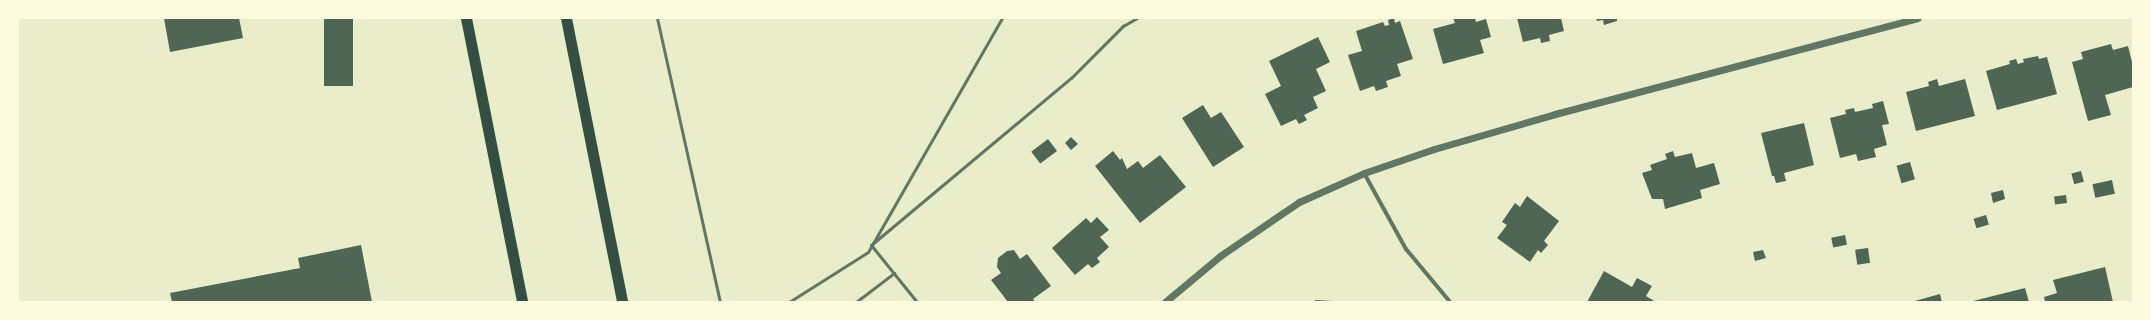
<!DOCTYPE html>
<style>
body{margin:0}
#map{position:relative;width:2151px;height:320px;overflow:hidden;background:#e9edc9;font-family:Overpass,sans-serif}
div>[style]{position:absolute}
.building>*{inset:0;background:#4f6655;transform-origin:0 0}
.service>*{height:3px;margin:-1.5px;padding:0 1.5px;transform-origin:1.5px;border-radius:1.5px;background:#617663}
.minor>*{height:4px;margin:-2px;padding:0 2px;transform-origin:2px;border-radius:2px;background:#617663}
.tertiary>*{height:7px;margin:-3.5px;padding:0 3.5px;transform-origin:3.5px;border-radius:3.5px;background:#617663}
.trunk>*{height:11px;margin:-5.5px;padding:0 5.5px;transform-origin:5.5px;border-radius:5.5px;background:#344e41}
span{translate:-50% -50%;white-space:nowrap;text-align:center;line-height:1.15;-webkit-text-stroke:4px #fefae0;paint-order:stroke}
.frame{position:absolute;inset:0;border:19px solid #fefae0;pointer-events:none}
</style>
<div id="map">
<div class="building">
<i style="clip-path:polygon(164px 18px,239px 18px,243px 38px,170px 52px)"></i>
<i style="left:324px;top:18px;width:29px;height:68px"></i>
<i style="clip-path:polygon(1394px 18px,1395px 23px,1400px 21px,1413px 59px,1397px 64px,1401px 76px,1386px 81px,1388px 87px,1376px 91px,1374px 86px,1360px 91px,1348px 55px,1362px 51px,1356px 31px,1383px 22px,1385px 26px,1389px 25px,1388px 20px)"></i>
<i style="clip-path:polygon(1453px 18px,1475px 18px,1476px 22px,1486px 19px,1491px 37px,1480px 40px,1484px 53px,1443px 64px,1433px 29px,1455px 23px)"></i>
<i style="clip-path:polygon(1517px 18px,1561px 18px,1564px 31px,1549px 35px,1550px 41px,1541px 43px,1540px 38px,1523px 42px)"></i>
<i style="clip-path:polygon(1596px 18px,1617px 18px,1617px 21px,1604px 25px,1603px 20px,1597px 21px)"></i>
<i style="clip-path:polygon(1318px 37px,1330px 62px,1316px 69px,1326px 91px,1313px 97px,1318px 108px,1304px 115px,1307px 120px,1299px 124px,1296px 119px,1281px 126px,1265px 94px,1281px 86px,1269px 61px)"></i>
<i style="clip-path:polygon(2111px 44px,2113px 50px,2128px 46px,2133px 66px,2133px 87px,2105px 95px,2111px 115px,2088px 121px,2072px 62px,2083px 59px,2081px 52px)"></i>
<i style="clip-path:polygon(2038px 56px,2039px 59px,2047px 57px,2057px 94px,1997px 110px,1986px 71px,2010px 64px,2009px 61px,2016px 59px,2018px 64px,2024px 62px,2023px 59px)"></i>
<i style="clip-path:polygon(1937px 79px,1939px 86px,1965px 79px,1975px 116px,1916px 131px,1906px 92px,1929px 86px,1928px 82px)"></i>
<i style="clip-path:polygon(1883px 101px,1889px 124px,1882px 125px,1887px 145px,1874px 149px,1876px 157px,1858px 161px,1856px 154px,1840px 158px,1830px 118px,1846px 114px,1845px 110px,1854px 108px,1855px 112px,1873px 108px,1872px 104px)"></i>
<i style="clip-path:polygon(1203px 105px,1211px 118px,1221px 112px,1244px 147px,1213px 167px,1182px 118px)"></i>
<i style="clip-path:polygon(1804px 123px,1814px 165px,1784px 173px,1786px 181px,1776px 183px,1774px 176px,1772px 176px,1761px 133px)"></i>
<i style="clip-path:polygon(1071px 137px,1078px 144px,1071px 150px,1065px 143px)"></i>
<i style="left:1048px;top:139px;width:15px;height:21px;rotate:53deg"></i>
<i style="clip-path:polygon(1113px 151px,1120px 160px,1122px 158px,1127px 169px,1138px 161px,1143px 168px,1160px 155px,1186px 187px,1140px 223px,1095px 166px)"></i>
<i style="clip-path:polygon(1673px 151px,1675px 157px,1692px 153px,1696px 168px,1714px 163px,1720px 184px,1700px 190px,1702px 198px,1665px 209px,1663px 199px,1652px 199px,1642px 173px,1652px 170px,1650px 165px,1667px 159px,1665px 154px)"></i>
<i style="left:1910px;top:162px;width:18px;height:14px;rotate:74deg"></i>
<i style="left:2081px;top:171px;width:11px;height:10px;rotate:75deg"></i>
<i style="left:2112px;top:180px;width:14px;height:20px;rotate:78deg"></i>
<i style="clip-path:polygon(2003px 190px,2005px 199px,1993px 203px,1991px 193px)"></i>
<i style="left:2066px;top:195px;width:8px;height:12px;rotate:83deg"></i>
<i style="clip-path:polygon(1527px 196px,1559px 221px,1544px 241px,1548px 245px,1541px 253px,1538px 250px,1530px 262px,1497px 238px,1507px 225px,1502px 222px,1515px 203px,1520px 207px)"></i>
<i style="left:1986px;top:215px;width:10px;height:13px;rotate:73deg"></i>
<i style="clip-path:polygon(1097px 217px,1109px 230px,1100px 237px,1109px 247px,1097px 258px,1100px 262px,1092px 268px,1088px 264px,1075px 275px,1052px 248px,1086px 218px,1091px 223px)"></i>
<i style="left:1845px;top:235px;width:10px;height:14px;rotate:79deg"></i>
<i style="clip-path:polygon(361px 245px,372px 302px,172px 302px,170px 293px,300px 268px,298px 258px)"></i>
<i style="left:1868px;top:248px;width:15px;height:13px;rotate:82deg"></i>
<i style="clip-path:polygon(1014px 250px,1020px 259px,1027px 254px,1051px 286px,1033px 299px,1035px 302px,1008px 302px,991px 280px,1001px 273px,997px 267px,998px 258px,1007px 251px)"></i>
<i style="clip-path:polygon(1763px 250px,1766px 258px,1755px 261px,1753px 252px)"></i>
<i style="clip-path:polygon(2105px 267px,2113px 302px,2045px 302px,2044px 297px,2057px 293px,2053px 280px)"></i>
<i style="clip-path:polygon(1604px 271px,1632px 287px,1637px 278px,1652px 286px,1646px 296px,1656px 302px,1587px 302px)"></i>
<i style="clip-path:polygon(2025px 288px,2029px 302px,1973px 302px,1973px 301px)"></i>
<i style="clip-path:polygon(1940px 294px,1942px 302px,1911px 302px)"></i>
<i style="clip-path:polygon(1315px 300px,1333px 301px,1333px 302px,1315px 302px)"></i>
</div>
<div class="service">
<i style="left:657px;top:18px;width:291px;rotate:77.5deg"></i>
<i style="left:789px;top:302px;width:93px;rotate:-32.3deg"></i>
<i style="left:868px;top:252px;width:270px;rotate:-60.2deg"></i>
<i style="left:856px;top:302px;width:48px;rotate:-37.3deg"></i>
<i style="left:917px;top:302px;width:73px;rotate:-128.9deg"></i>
<i style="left:871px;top:245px;width:261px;rotate:-39.9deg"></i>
<i style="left:1071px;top:78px;width:74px;rotate:-45deg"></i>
<i style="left:1123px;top:26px;width:16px;rotate:-30deg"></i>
</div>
<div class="minor">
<i style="left:1364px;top:173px;width:87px;rotate:61.1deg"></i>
<i style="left:1406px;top:249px;width:69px;rotate:50.3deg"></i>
</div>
<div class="tertiary">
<i style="left:1165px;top:302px;width:72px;rotate:-39.9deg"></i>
<i style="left:1220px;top:256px;width:96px;rotate:-34.4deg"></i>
<i style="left:1299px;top:202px;width:71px;rotate:-24deg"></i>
<i style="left:1364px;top:173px;width:74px;rotate:-18.9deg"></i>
<i style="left:1434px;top:149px;width:126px;rotate:-16.1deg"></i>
<i style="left:1555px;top:114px;width:375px;rotate:-14.8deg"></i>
</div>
<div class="trunk">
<i style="left:466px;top:18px;width:289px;rotate:78.8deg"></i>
<i style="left:566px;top:18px;width:289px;rotate:78.8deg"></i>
</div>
<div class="frame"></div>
</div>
